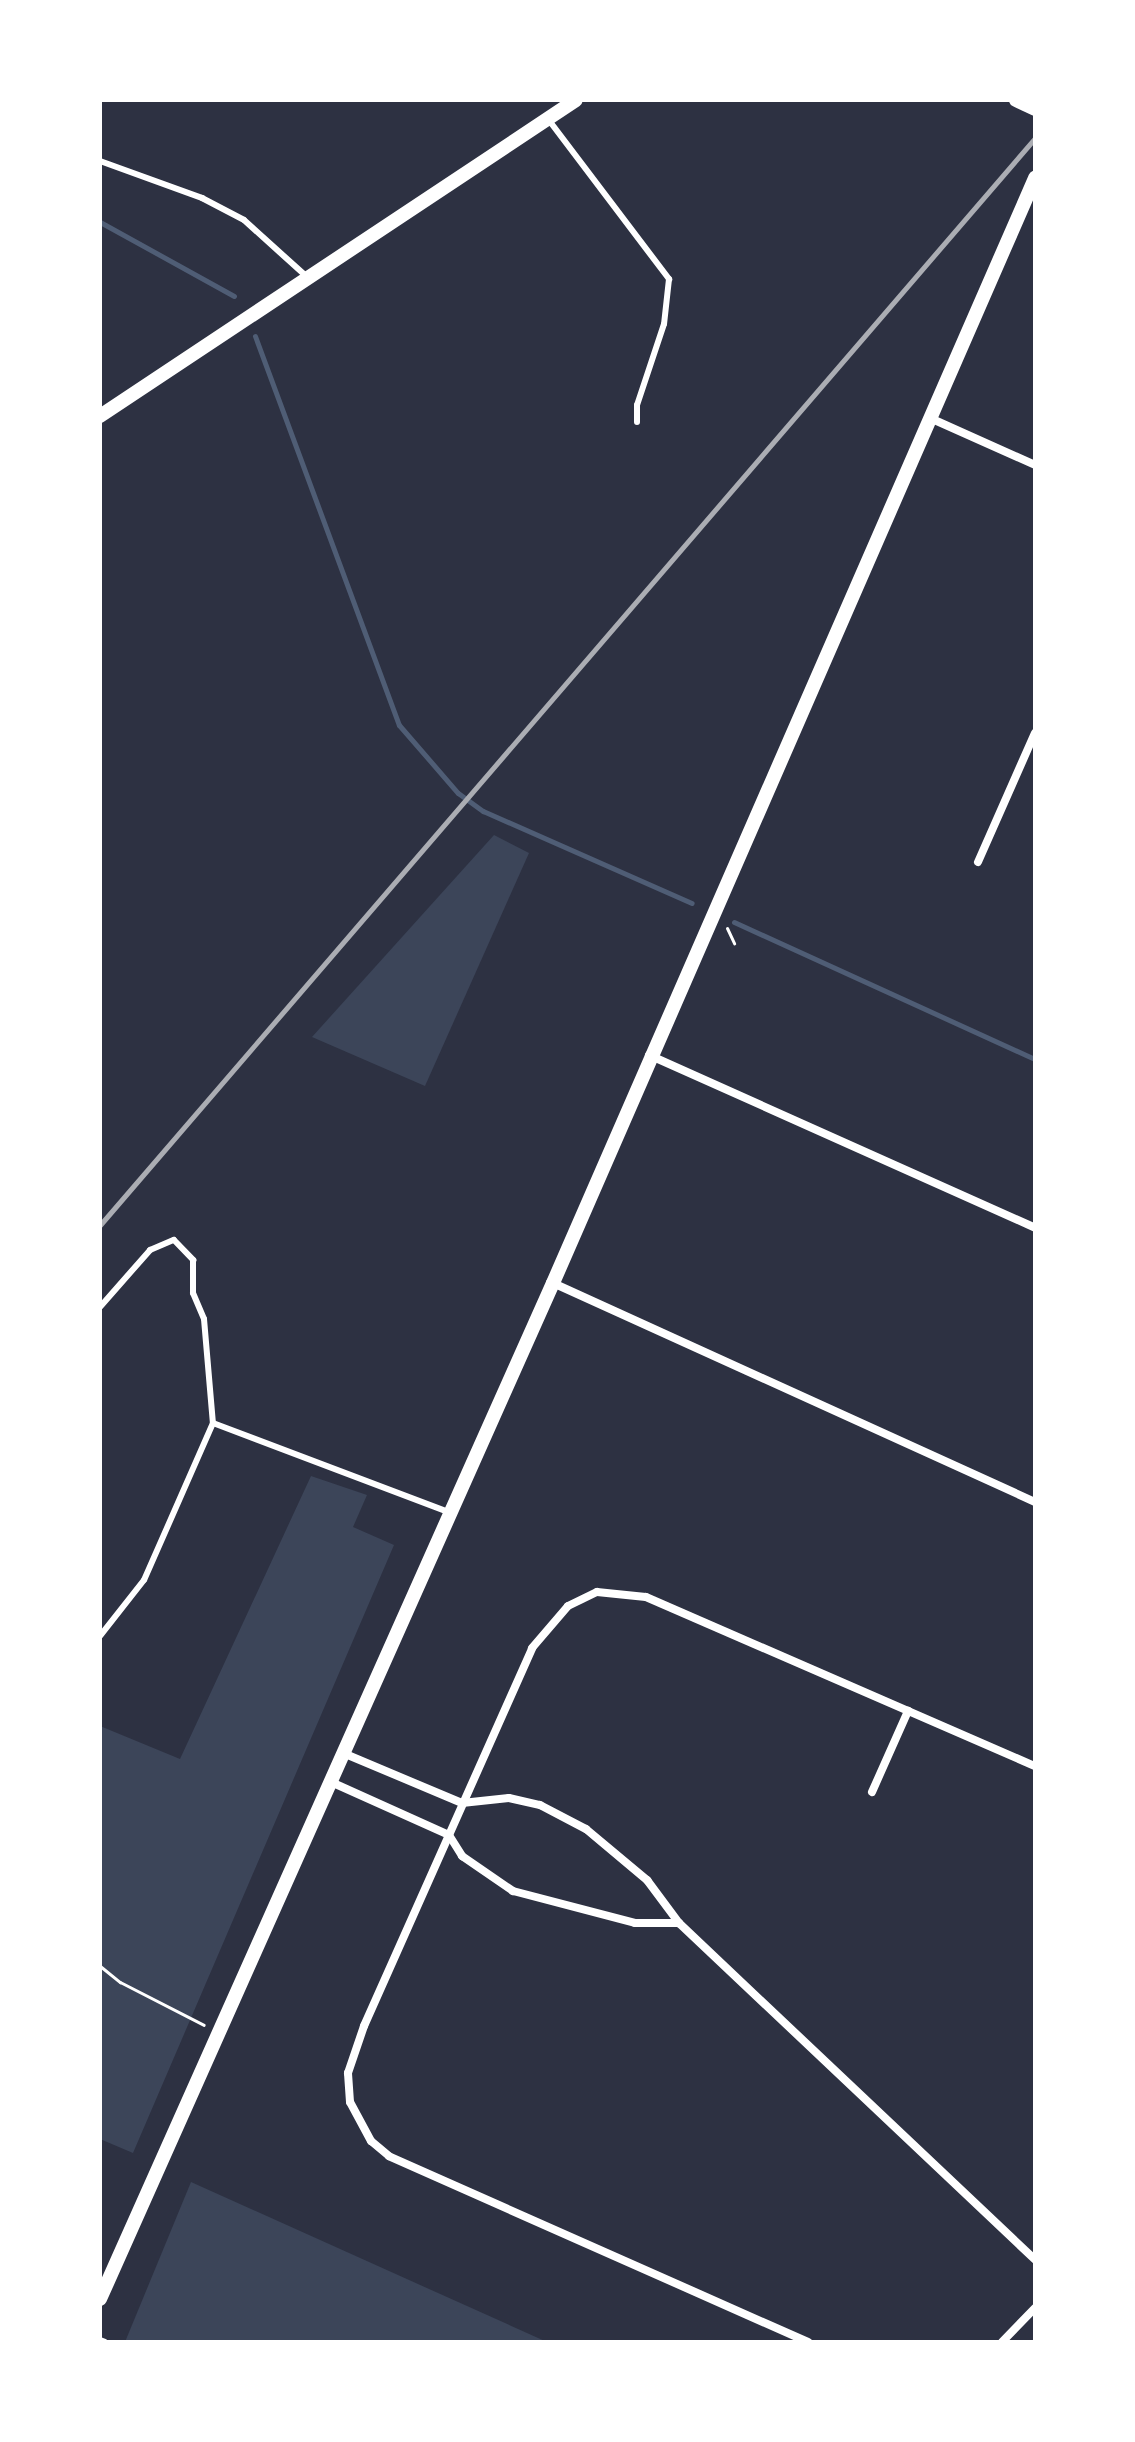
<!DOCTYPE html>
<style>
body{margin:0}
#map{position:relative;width:1135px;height:2442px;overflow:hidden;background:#2d3142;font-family:Montserrat,sans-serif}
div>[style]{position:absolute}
.green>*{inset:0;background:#3c4559}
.stream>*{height:5px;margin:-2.5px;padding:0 2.5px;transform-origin:2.5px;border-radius:2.5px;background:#4f5d75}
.path>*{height:3px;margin:-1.5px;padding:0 1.5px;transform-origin:1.5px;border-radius:1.5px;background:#fff}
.service>*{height:6px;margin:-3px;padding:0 3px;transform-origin:3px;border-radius:3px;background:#fff}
.minor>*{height:8px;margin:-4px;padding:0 4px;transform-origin:4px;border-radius:4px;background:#fff}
.tertiary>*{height:14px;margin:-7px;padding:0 7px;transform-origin:7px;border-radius:7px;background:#fff}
.rail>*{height:5px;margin:-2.5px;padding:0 2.5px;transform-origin:2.5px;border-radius:2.5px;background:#abadb3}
span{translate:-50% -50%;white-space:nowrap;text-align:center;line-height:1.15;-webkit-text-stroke:6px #fff;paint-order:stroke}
.frame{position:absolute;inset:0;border:102px solid #fff;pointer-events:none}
</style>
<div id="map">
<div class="green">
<i style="clip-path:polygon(494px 835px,529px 853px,425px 1086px,312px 1037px)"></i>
<i style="clip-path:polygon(311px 1476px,367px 1495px,353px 1527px,394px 1545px,133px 2153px,100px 2139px,100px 1726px,180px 1759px)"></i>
<i style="clip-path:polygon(191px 2182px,547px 2342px,125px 2342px)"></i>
</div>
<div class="stream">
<i style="left:100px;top:222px;width:153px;rotate:28.9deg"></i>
<i style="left:255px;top:336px;width:415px;rotate:69.7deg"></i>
<i style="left:399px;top:725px;width:90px;rotate:49.1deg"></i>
<i style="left:458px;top:793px;width:31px;rotate:36deg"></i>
<i style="left:483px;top:811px;width:228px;rotate:23.8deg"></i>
<i style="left:734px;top:922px;width:331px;rotate:24.5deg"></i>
</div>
<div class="path">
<i style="left:727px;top:928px;width:17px;rotate:65deg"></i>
<i style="left:100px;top:1966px;width:26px;rotate:39deg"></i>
<i style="left:120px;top:1982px;width:94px;rotate:27.1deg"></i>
<i style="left:207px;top:2342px;width:25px"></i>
</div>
<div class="service">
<i style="left:548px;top:119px;width:201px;rotate:52.9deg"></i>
<i style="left:669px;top:279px;width:45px;rotate:96.3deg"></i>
<i style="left:664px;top:324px;width:85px;rotate:108.4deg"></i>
<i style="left:637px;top:405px;width:17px;rotate:90deg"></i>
<i style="left:100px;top:161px;width:109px;rotate:19.9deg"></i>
<i style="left:202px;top:198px;width:47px;rotate:27.6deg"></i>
<i style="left:244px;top:220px;width:84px;rotate:42.1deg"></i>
<i style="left:100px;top:1307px;width:76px;rotate:-48.7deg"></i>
<i style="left:150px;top:1250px;width:26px;rotate:-23deg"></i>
<i style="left:174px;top:1240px;width:28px;rotate:46deg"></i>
<i style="left:193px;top:1260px;width:33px;rotate:90deg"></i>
<i style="left:193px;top:1293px;width:28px;rotate:67deg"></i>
<i style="left:204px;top:1319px;width:104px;rotate:85.1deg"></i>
<i style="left:213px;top:1423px;width:171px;rotate:113.7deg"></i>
<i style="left:144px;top:1580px;width:71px;rotate:128.2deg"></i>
<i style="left:213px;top:1423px;width:252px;rotate:20.7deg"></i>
<i style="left:100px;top:2340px;width:5px;rotate:22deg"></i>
</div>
<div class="minor">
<i style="left:930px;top:418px;width:115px;rotate:24.1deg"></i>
<i style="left:978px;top:862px;width:141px;rotate:-66.2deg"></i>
<i style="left:649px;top:1055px;width:423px;rotate:24.1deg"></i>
<i style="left:553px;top:1283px;width:529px;rotate:24.43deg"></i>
<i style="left:343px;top:1753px;width:129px;rotate:22.8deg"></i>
<i style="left:462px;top:1803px;width:47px;rotate:-6.1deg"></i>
<i style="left:509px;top:1798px;width:32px;rotate:13deg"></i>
<i style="left:540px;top:1805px;width:52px;rotate:27.6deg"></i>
<i style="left:586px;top:1829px;width:80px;rotate:39.9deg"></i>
<i style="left:647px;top:1880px;width:54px;rotate:53.3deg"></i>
<i style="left:679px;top:1923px;width:490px;rotate:43.4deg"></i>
<i style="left:331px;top:1782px;width:129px;rotate:24.2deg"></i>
<i style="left:449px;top:1835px;width:25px;rotate:58deg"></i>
<i style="left:462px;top:1856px;width:62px;rotate:34.5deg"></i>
<i style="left:513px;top:1891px;width:126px;rotate:14.7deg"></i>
<i style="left:635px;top:1923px;width:44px"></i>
<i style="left:872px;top:1792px;width:89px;rotate:-66deg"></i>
<i style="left:808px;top:2342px;width:458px;rotate:-156.1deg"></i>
<i style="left:389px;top:2156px;width:23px;rotate:-140deg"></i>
<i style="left:371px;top:2141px;width:44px;rotate:-118.3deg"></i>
<i style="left:350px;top:2102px;width:29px;rotate:-94deg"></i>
<i style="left:348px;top:2073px;width:50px;rotate:-71.2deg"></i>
<i style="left:364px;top:2026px;width:414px;rotate:-66deg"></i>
<i style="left:532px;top:1648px;width:55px;rotate:-49.4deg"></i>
<i style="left:568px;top:1606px;width:32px;rotate:-26deg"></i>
<i style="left:597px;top:1592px;width:49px;rotate:5.8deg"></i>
<i style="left:646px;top:1597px;width:424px;rotate:23.5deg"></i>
<i style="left:1002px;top:2342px;width:47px;rotate:-45.9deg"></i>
</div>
<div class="tertiary">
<i style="left:1016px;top:100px;width:21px;rotate:25deg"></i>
<i style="left:100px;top:416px;width:571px;rotate:-33.58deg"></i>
<i style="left:100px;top:2299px;width:1112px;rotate:-65.97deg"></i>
<i style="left:553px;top:1283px;width:1206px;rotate:-66.43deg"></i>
</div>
<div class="rail">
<i style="left:100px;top:1225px;width:1434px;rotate:-49.3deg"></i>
</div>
<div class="frame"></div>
</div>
